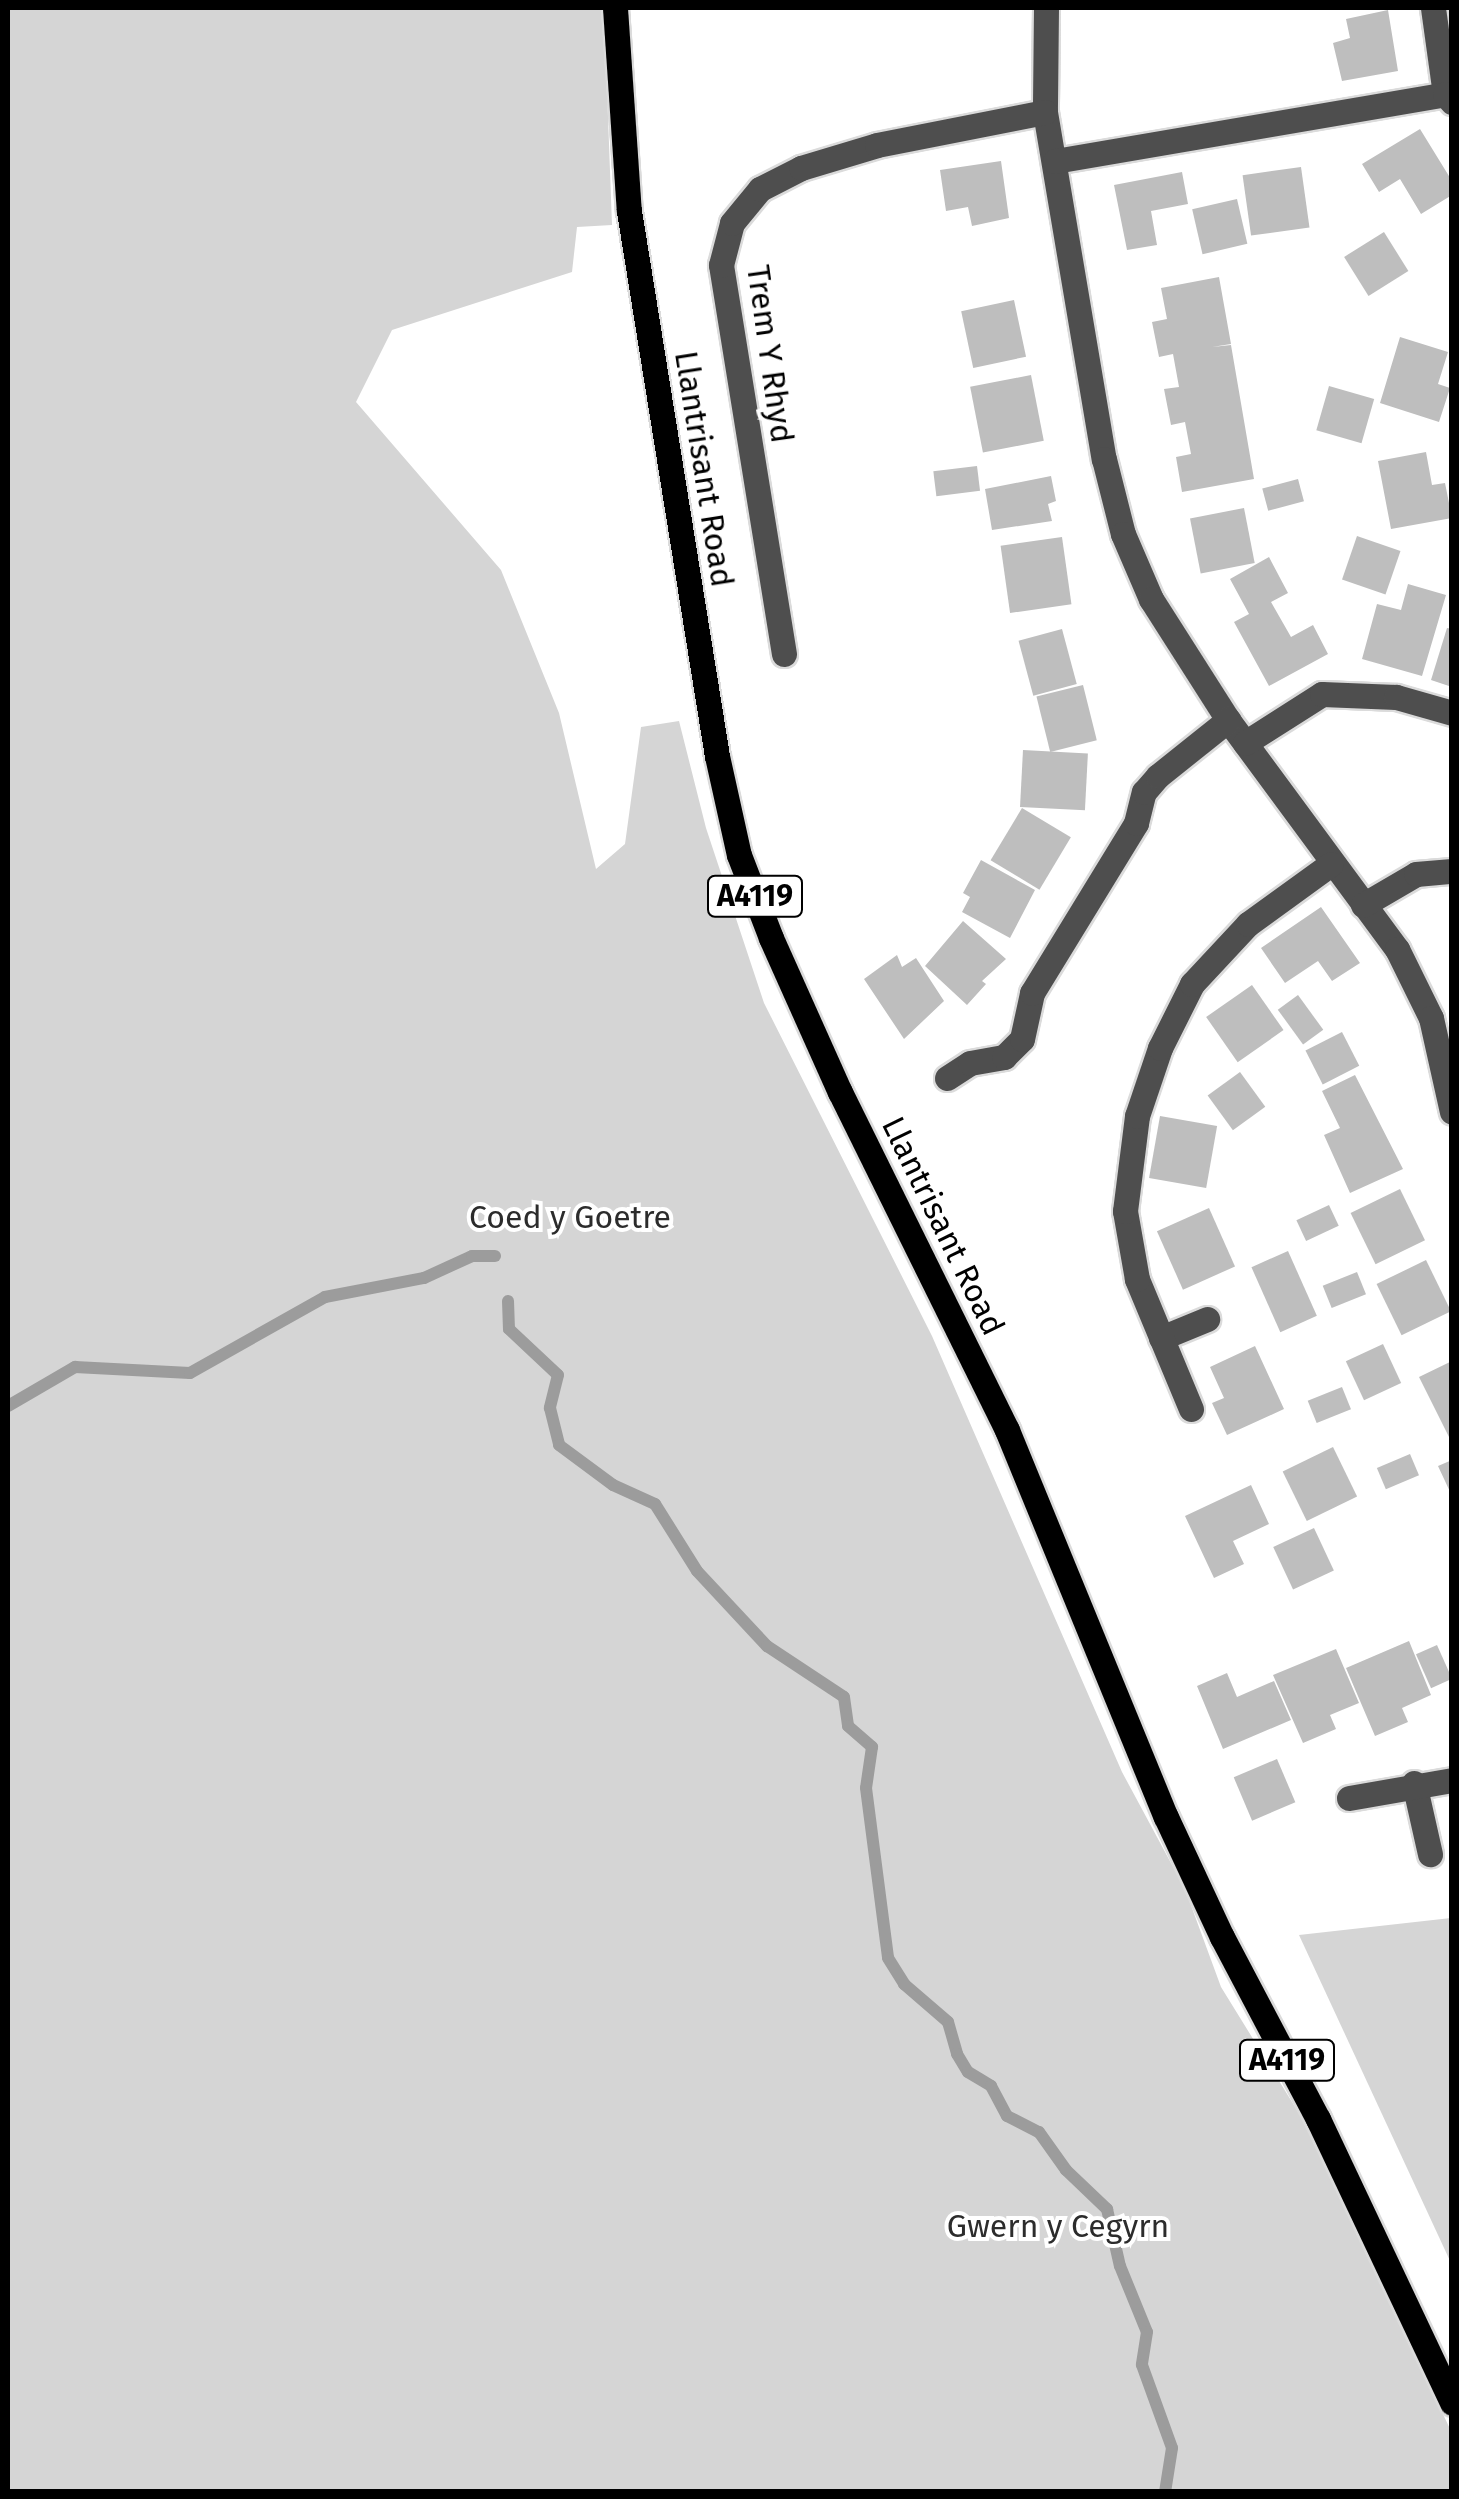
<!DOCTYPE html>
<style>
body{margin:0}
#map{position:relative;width:1459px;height:2499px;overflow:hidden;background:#fff;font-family:"Fira Sans",sans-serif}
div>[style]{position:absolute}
.green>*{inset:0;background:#d5d5d5}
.stream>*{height:12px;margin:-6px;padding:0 6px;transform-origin:6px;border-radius:6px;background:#9c9c9c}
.building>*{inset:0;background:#bebebe;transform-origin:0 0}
.roads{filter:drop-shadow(2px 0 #dbdbdb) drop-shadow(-2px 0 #dbdbdb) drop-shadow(0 2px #dbdbdb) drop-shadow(0 -2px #dbdbdb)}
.minor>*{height:25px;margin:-12.5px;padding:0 12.5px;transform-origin:12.5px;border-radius:12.5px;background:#4e4e4e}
.major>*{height:25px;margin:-12.5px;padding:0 12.5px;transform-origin:12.5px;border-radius:12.5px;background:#000}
span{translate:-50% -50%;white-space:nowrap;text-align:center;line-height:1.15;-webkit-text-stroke:8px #fff;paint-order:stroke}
.shield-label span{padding:2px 8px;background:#fff;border:2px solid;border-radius:8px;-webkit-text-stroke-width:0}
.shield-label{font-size:30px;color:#000;font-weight:700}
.street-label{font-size:32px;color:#000}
.park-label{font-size:32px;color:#2c2c2c}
.frame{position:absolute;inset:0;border:10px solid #000;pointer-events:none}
</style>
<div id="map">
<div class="green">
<i style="clip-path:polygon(8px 8px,604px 8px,612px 225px,577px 227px,572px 272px,392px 330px,356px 402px,501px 570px,559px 713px,596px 869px,625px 844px,641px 727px,679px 721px,706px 828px,764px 1003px,932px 1336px,1122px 1772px,1185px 1889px,1221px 1987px,1305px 2123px,1451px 2431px,1451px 2491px,8px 2492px)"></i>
<i style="clip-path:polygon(1451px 1918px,1452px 1918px,1451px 2263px,1299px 1935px)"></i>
</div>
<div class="stream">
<i style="left:508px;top:1301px;width:28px;rotate:88deg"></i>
<i style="left:509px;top:1329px;width:67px;rotate:43.2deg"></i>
<i style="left:558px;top:1375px;width:34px;rotate:104deg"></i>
<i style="left:550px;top:1408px;width:38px;rotate:76deg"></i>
<i style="left:559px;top:1445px;width:67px;rotate:36.5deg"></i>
<i style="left:613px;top:1485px;width:46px;rotate:24.3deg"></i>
<i style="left:655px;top:1504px;width:79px;rotate:57.9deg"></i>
<i style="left:697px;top:1571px;width:103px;rotate:47deg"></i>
<i style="left:767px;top:1646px;width:92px;rotate:33.5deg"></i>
<i style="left:844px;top:1697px;width:29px;rotate:82deg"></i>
<i style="left:848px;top:1726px;width:32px;rotate:41deg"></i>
<i style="left:872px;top:1747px;width:41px;rotate:98.3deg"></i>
<i style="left:866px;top:1788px;width:171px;rotate:82.6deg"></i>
<i style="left:888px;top:1958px;width:31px;rotate:58deg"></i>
<i style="left:904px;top:1984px;width:58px;rotate:40.8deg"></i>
<i style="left:948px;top:2022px;width:33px;rotate:74deg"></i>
<i style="left:957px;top:2054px;width:21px;rotate:59deg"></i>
<i style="left:968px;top:2072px;width:27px;rotate:31deg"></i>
<i style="left:991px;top:2086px;width:34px;rotate:62deg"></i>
<i style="left:1007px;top:2116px;width:36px;rotate:27deg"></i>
<i style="left:1039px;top:2132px;width:47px;rotate:54.6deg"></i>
<i style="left:1066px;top:2170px;width:57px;rotate:43.6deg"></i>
<i style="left:1107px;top:2209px;width:58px;rotate:77.2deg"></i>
<i style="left:1120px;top:2266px;width:71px;rotate:67.8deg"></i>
<i style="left:1147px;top:2332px;width:33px;rotate:99deg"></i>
<i style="left:1142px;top:2365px;width:88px;rotate:70.1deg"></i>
<i style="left:1172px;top:2448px;width:45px;rotate:99deg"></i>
<i style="left:8px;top:1406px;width:78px;rotate:-30.2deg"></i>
<i style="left:75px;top:1367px;width:115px;rotate:3deg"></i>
<i style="left:190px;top:1373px;width:155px;rotate:-29.4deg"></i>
<i style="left:325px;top:1297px;width:101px;rotate:-10.9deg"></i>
<i style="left:424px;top:1278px;width:53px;rotate:-24.6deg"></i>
<i style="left:472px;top:1256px;width:23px"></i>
</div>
<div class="building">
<i style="clip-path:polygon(1388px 10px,1398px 71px,1342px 81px,1333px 43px,1350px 38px,1346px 19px)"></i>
<i style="clip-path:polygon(1420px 129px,1452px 181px,1452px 195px,1421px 214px,1400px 179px,1379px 192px,1362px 164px)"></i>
<i style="clip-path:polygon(1001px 161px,1009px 218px,972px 226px,968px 207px,946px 211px,940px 170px)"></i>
<i style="left:1301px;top:167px;width:61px;height:59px;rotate:82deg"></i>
<i style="clip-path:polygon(1182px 172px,1188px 204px,1151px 211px,1157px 245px,1127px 250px,1114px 185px)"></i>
<i style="left:1237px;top:199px;width:46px;height:46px;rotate:77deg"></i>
<i style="left:1384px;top:232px;width:46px;height:47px;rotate:58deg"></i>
<i style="clip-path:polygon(1219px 277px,1231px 344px,1212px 347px,1231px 345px,1254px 479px,1182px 492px,1176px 457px,1191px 454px,1185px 422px,1171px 425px,1164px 389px,1179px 387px,1173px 354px,1159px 357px,1152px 322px,1167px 319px,1161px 288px)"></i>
<i style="left:1014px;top:300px;width:58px;height:54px;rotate:78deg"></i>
<i style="clip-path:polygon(1400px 337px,1448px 352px,1438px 384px,1450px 388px,1439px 422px,1380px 403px)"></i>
<i style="left:1031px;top:375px;width:67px;height:62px;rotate:79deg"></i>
<i style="left:1329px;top:386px;width:47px;height:46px;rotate:16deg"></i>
<i style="clip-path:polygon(1426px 452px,1432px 485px,1445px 483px,1452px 518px,1391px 529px,1378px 461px)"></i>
<i style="left:977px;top:466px;width:25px;height:44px;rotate:83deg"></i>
<i style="clip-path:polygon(1051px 476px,1056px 501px,1048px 504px,1052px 521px,992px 530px,985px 489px)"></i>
<i style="left:1298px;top:479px;width:23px;height:37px;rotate:75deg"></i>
<i style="left:1244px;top:508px;width:56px;height:55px;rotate:79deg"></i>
<i style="left:1357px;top:536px;width:46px;height:46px;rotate:19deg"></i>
<i style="left:1062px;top:537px;width:68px;height:62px;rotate:82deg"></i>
<i style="clip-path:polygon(1269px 557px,1288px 593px,1271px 602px,1291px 637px,1313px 625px,1328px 654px,1269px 686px,1234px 622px,1249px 614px,1230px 579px)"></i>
<i style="clip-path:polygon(1408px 584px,1446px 595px,1422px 676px,1362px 659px,1377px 604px,1401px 610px)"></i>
<i style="clip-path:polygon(1447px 628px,1452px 629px,1452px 687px,1431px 680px)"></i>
<i style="left:1062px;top:629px;width:57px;height:45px;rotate:75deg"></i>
<i style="left:1083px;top:685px;width:57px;height:48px;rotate:76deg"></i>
<i style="left:1023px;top:750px;width:65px;height:57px;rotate:3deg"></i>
<i style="left:1022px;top:808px;width:57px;height:61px;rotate:31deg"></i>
<i style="clip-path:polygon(981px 860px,1035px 890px,1010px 938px,962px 912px,970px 897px,963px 893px)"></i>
<i style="clip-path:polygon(1321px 907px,1360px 963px,1332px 981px,1318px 961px,1285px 983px,1261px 948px)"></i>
<i style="clip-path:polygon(963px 921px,1006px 959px,982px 981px,986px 984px,967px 1005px,925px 966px)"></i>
<i style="clip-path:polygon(897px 955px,902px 967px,916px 958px,944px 1001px,904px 1039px,864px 979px)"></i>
<i style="left:1252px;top:985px;width:55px;height:56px;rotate:55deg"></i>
<i style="left:1298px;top:995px;width:43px;height:25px;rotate:54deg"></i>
<i style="left:1342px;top:1032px;width:38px;height:41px;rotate:63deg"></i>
<i style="left:1240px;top:1072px;width:43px;height:40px;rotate:54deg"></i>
<i style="clip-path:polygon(1355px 1075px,1403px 1169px,1350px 1193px,1324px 1135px,1340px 1128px,1322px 1091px)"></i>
<i style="left:1160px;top:1116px;width:58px;height:63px;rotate:10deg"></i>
<i style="left:1400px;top:1189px;width:57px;height:55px;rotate:64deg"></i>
<i style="left:1329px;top:1205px;width:23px;height:36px;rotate:65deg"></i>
<i style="left:1209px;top:1208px;width:64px;height:57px;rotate:66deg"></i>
<i style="left:1288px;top:1251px;width:71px;height:40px;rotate:66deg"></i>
<i style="left:1426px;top:1260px;width:57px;height:55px;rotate:64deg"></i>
<i style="left:1357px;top:1272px;width:24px;height:37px;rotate:68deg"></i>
<i style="left:1383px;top:1344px;width:43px;height:41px;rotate:65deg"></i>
<i style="clip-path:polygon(1255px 1346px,1284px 1409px,1227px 1435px,1212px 1403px,1224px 1398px,1210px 1367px)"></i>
<i style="clip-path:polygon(1452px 1361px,1452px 1443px,1419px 1377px)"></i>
<i style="left:1342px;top:1387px;width:24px;height:37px;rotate:68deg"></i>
<i style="left:1333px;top:1447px;width:55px;height:56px;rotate:64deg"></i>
<i style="left:1410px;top:1454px;width:23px;height:36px;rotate:67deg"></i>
<i style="clip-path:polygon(1452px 1460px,1452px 1496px,1438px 1466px)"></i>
<i style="clip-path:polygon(1251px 1485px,1269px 1524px,1233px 1541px,1244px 1564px,1214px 1578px,1185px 1516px)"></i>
<i style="left:1314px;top:1528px;width:47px;height:45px;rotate:65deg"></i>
<i style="clip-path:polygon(1409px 1641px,1431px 1695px,1402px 1708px,1408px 1722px,1375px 1736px,1346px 1668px)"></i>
<i style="left:1437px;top:1645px;width:37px;height:23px;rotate:66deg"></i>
<i style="clip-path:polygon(1336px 1649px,1359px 1703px,1330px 1715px,1336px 1729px,1303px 1743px,1273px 1675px)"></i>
<i style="clip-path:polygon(1227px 1673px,1237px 1697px,1274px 1681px,1291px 1720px,1223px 1749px,1197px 1686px)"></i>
<i style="left:1277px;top:1759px;width:47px;height:47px;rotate:67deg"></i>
</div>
<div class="roads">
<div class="minor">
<i style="left:1046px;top:8px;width:104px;rotate:90.6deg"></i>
<i style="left:1045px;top:112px;width:352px;rotate:80.4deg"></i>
<i style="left:1104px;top:459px;width:77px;rotate:75.8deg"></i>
<i style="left:1123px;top:534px;width:71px;rotate:66.7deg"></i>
<i style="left:1151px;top:599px;width:143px;rotate:57.5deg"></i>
<i style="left:1228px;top:720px;width:285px;rotate:53.6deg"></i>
<i style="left:1397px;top:949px;width:77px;rotate:63.8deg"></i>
<i style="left:1431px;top:1018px;width:96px;rotate:77.4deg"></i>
<i style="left:1433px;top:8px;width:87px;rotate:82.1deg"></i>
<i style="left:1055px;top:161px;width:396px;rotate:-9.7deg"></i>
<i style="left:1445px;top:94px;width:11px;rotate:49deg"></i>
<i style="left:784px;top:654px;width:394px;rotate:-99.2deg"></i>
<i style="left:721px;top:265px;width:43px;rotate:-75.3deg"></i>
<i style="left:732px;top:223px;width:44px;rotate:-50.5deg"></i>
<i style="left:760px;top:189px;width:46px;rotate:-27.1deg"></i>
<i style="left:801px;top:168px;width:79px;rotate:-16.8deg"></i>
<i style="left:877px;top:145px;width:171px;rotate:-11.1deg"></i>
<i style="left:1245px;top:743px;width:91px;rotate:-32.5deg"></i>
<i style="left:1322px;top:694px;width:74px;rotate:2.3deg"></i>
<i style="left:1396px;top:697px;width:58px;rotate:15.9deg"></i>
<i style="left:1363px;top:905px;width:61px;rotate:-30.3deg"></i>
<i style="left:1416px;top:874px;width:36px;rotate:-5deg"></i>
<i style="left:947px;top:1078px;width:27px;rotate:-33deg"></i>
<i style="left:970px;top:1063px;width:35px;rotate:-10deg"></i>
<i style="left:1004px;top:1057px;width:25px;rotate:-45deg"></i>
<i style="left:1022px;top:1039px;width:47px;rotate:-77.7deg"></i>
<i style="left:1032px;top:993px;width:199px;rotate:-58.5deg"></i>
<i style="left:1136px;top:823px;width:32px;rotate:-76deg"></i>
<i style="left:1144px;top:792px;width:21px;rotate:-49deg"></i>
<i style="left:1158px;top:776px;width:90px;rotate:-38.7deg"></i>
<i style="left:1161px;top:1338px;width:50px;rotate:-22.4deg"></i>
<i style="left:1191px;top:1409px;width:141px;rotate:-112.6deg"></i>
<i style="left:1137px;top:1279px;width:69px;rotate:-100deg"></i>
<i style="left:1125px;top:1211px;width:96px;rotate:-82.8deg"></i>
<i style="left:1137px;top:1116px;width:72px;rotate:-71.3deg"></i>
<i style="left:1160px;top:1048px;width:72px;rotate:-63.4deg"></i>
<i style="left:1192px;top:984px;width:82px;rotate:-47deg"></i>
<i style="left:1248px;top:924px;width:102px;rotate:-35.9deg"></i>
<i style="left:1414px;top:1783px;width:73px;rotate:77.3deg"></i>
<i style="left:1349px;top:1798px;width:105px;rotate:-9.9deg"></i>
</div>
<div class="major">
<i style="left:615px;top:8px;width:203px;rotate:86.1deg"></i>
<i style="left:629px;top:211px;width:552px;rotate:80.83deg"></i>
<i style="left:717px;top:756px;width:101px;rotate:77.5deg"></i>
<i style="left:739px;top:855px;width:89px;rotate:68.9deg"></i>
<i style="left:771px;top:938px;width:169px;rotate:65.9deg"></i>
<i style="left:840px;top:1092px;width:377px;rotate:63.7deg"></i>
<i style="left:1007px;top:1430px;width:418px;rotate:67.7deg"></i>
<i style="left:1166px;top:1817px;width:132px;rotate:65deg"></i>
<i style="left:1222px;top:1937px;width:206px;rotate:62.2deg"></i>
<i style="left:1318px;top:2119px;width:314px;rotate:64.7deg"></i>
</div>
</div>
<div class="shield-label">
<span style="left:755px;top:896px">A4119</span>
<span style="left:1287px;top:2060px">A4119</span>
</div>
<div class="street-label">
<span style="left:770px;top:354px;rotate:82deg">Trem Y Rhyd</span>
<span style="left:704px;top:469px;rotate:81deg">Llantrisant Road</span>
<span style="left:943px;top:1226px;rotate:64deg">Llantrisant Road</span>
</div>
<div class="park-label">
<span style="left:570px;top:1217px">Coed y Goetre</span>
<span style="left:1058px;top:2226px">Gwern y Cegyrn</span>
</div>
<div class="frame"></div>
</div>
